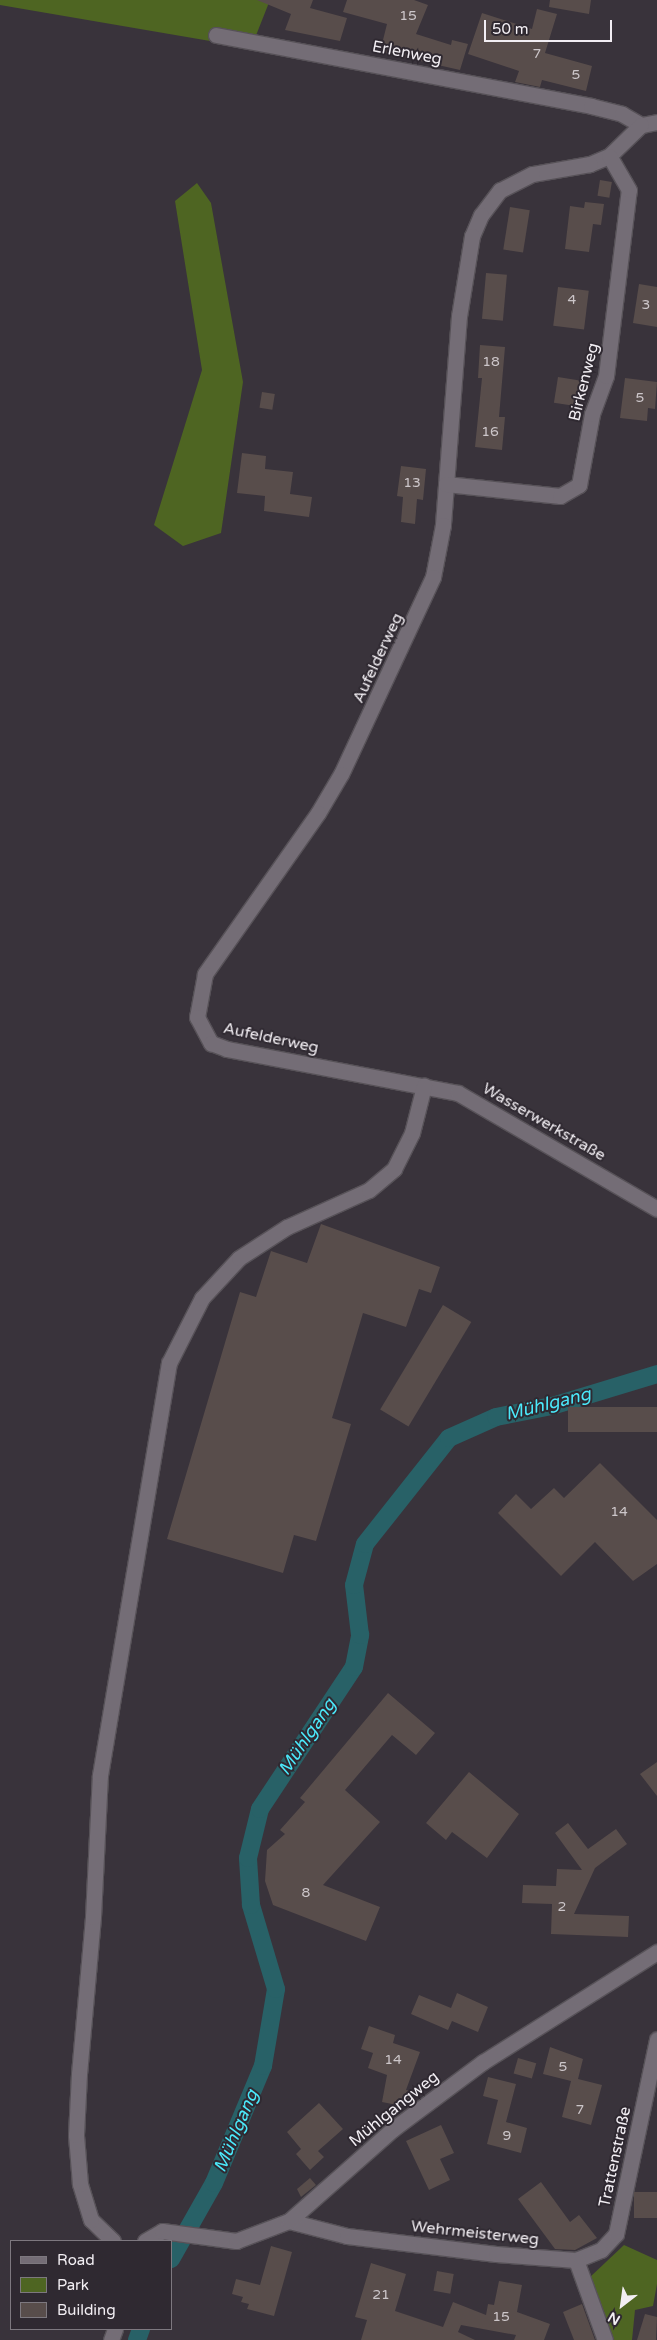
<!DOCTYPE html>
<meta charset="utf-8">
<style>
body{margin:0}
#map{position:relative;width:657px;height:2340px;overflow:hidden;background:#39333b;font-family:"Varela Round",sans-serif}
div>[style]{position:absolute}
.green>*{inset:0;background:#4e6522}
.canal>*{height:18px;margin:-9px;padding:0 9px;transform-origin:9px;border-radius:9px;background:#286167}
.building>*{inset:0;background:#584d4b;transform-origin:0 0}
.roads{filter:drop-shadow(1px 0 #575258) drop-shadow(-1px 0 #575258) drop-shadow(0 1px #575258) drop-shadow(0 -1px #575258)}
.minor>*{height:15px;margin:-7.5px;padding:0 7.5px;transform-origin:7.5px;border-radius:7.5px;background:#746d76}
span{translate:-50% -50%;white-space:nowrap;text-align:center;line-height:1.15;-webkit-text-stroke:4px #2f2931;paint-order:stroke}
.number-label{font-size:14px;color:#ccc6c9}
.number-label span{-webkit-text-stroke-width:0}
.street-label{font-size:16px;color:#f2eef3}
.water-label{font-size:18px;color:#4be9fa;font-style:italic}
.legend{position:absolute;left:10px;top:2240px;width:162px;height:90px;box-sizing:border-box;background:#2f2931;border:1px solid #7d787f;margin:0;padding:6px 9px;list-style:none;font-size:15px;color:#f2eef3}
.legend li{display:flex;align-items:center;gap:10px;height:25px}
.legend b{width:25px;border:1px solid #7d787f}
.north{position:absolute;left:597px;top:2280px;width:50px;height:50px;-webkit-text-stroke:4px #2f2931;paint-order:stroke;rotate:210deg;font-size:14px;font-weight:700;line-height:20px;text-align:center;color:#f2eef3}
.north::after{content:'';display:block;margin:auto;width:18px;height:22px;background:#f2eef3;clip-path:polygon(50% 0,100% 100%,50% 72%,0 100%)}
.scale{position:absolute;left:484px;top:20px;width:128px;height:22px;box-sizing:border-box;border:2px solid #f2eef3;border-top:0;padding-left:6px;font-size:15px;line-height:18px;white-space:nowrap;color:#f2eef3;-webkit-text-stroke:4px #2f2931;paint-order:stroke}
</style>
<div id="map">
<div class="green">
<i style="clip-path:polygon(0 0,270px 0,251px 48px,0 5px)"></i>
<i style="clip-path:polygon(197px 183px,211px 203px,243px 382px,221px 533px,183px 546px,154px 525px,202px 370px,175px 201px)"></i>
<i style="clip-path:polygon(624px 2245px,657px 2260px,657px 2284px,653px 2306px,635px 2310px,632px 2340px,609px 2340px,589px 2278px)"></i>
</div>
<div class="canal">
<i style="left:171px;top:2259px;width:87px;rotate:-60.5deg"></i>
<i style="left:214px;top:2183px;width:127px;rotate:-67.3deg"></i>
<i style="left:263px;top:2066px;width:78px;rotate:-80.4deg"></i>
<i style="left:276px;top:1989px;width:88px;rotate:-106.6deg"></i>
<i style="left:251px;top:1905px;width:47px;rotate:-93.7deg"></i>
<i style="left:248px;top:1858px;width:50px;rotate:-76.2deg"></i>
<i style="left:260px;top:1809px;width:170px;rotate:-56.5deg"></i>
<i style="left:354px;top:1667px;width:33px;rotate:-79deg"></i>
<i style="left:360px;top:1635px;width:50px;rotate:-96.8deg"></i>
<i style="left:354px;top:1585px;width:42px;rotate:-75deg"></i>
<i style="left:365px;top:1544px;width:135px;rotate:-51.6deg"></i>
<i style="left:449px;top:1438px;width:51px;rotate:-24.1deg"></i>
<i style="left:496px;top:1417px;width:57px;rotate:-11.1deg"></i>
<i style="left:552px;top:1406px;width:110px;rotate:-16.9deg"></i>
<i style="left:137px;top:2340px;width:12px;rotate:-70deg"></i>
</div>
<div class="building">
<i style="clip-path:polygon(257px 0,313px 0,310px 8px,347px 18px,340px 41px,285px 30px,291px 14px)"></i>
<i style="clip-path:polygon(347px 0,414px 0,428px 5px,416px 34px,451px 45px,452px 40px,468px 44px,460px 70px,380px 52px,387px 24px,343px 12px)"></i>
<i style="clip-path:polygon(550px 0,591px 0,589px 14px,549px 7px)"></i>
<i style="clip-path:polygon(537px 9px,557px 14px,545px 53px,592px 66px,586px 91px,542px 80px,540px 87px,515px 82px,519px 71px,468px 54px,482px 13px,532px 29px)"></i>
<i style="left:600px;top:180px;width:12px;height:16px;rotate:9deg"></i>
<i style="clip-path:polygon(585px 202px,604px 204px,601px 225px,593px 224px,589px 252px,565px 249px,570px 206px,584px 208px)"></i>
<i style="left:510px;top:207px;width:20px;height:43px;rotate:9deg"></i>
<i style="left:486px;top:273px;width:21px;height:46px;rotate:5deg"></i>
<i style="clip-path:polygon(639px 284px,657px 287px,657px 327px,633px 323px)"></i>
<i style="left:558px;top:287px;width:31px;height:39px;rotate:7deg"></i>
<i style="clip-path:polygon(480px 345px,505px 347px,499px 417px,505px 417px,502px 450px,475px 447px,482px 378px,478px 378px)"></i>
<i style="left:558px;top:377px;width:25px;height:26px;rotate:9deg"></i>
<i style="clip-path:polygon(625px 378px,657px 382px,655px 409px,648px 408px,647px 421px,620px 418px)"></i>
<i style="left:262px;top:392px;width:13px;height:16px;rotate:9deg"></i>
<i style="clip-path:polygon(242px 453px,266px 456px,265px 469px,293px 472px,290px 494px,312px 497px,309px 517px,264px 511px,265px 496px,237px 493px)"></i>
<i style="clip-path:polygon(401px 466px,426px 469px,423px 500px,417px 499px,415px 524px,401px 522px,403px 497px,397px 496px)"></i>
<i style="clip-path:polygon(321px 1224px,440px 1267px,431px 1293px,419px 1289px,406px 1327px,363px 1313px,332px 1418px,351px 1424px,316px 1541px,294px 1535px,283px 1573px,167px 1539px,240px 1292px,256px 1297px,271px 1251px,307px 1263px)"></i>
<i style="left:443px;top:1305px;width:33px;height:122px;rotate:31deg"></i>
<i style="left:657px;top:1407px;width:25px;height:89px;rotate:90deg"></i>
<i style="clip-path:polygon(600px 1463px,657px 1520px,657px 1564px,633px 1581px,595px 1542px,561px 1576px,498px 1513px,516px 1494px,531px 1509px,554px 1488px,564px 1498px)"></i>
<i style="clip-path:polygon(388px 1693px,435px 1733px,416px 1755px,392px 1735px,345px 1790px,380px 1822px,323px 1885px,380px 1907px,366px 1941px,273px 1905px,265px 1881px,267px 1850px,285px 1834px,280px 1830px,305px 1802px,300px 1798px)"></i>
<i style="clip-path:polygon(657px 1762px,657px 1796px,640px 1774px)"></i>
<i style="clip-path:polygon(469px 1772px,519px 1814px,487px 1858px,452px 1832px,446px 1840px,426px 1823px)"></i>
<i style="clip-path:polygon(568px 1823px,588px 1849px,616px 1829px,627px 1844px,595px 1868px,574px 1914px,629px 1916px,628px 1937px,551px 1934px,552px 1904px,522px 1903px,523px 1885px,556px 1886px,557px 1869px,582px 1870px,555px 1833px)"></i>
<i style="clip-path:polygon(457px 1993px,488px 2007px,478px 2032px,452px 2021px,448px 2030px,411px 2014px,419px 1995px,451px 2008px)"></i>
<i style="clip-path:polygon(369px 2026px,395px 2035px,393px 2043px,420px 2052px,406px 2090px,415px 2092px,413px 2102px,407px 2107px,382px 2102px,387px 2075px,368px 2068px,373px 2053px,361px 2049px)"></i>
<i style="clip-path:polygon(550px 2047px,583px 2059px,578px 2079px,602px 2085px,591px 2125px,562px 2117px,571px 2081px,543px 2074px)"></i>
<i style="left:518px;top:2058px;width:19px;height:16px;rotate:16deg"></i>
<i style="clip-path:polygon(488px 2077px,516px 2084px,506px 2122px,527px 2128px,521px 2153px,487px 2144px,498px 2100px,483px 2096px)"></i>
<i style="clip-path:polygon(319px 2103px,343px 2129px,318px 2151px,324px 2157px,310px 2170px,296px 2154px,301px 2149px,287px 2132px)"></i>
<i style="clip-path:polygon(441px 2125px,454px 2153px,440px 2159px,450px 2180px,429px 2190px,406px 2141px)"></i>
<i style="clip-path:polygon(310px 2178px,316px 2185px,301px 2197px,297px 2189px)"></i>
<i style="clip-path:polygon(541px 2182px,570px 2222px,579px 2215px,597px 2238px,575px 2250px,555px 2249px,518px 2199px)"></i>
<i style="left:657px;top:2192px;width:26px;height:23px;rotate:90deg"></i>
<i style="clip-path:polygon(271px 2246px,292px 2252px,274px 2316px,247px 2309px,249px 2304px,241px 2302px,243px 2297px,232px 2294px,236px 2279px,260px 2285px)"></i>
<i style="clip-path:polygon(371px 2263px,406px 2274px,395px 2311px,443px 2327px,453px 2302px,486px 2315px,488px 2304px,494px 2305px,499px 2281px,522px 2285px,517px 2312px,550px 2324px,544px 2340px,514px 2340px,516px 2335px,461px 2325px,458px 2332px,475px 2340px,361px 2340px,367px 2320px,355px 2317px)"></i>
<i style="left:437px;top:2271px;width:17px;height:20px;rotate:10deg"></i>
<i style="clip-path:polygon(582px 2304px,595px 2340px,574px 2340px,563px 2312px)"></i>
<i style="clip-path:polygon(645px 2314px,657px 2317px,656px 2340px,637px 2340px)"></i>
</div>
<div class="roads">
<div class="minor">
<i style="left:216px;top:35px;width:382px;rotate:10.7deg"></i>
<i style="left:591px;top:106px;width:32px;rotate:14deg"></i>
<i style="left:622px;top:114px;width:22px;rotate:30deg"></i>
<i style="left:657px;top:122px;width:16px;rotate:169deg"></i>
<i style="left:641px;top:125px;width:45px;rotate:135.9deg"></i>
<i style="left:609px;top:156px;width:21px;rotate:157deg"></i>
<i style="left:590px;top:164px;width:59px;rotate:170.2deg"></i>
<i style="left:532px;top:174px;width:36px;rotate:153deg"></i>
<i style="left:500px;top:190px;width:31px;rotate:127deg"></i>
<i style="left:481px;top:215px;width:23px;rotate:113deg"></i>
<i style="left:472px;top:236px;width:81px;rotate:99.2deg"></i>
<i style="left:459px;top:316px;width:210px;rotate:94.4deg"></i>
<i style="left:443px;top:525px;width:53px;rotate:100.9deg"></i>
<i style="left:433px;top:577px;width:217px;rotate:115deg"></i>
<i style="left:341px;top:774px;width:45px;rotate:120.5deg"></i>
<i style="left:318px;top:813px;width:197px;rotate:125.1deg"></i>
<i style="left:205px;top:974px;width:44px;rotate:100.5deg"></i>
<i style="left:197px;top:1017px;width:30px;rotate:62deg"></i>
<i style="left:211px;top:1043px;width:17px;rotate:21deg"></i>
<i style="left:227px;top:1049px;width:235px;rotate:10.8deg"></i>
<i style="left:458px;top:1093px;width:230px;rotate:30.2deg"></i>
<i style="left:446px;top:484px;width:115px;rotate:6deg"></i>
<i style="left:560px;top:496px;width:22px;rotate:-30deg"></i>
<i style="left:579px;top:485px;width:72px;rotate:-79.6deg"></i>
<i style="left:592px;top:414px;width:40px;rotate:-69.8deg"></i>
<i style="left:606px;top:376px;width:187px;rotate:-83deg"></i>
<i style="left:629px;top:190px;width:39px;rotate:-120deg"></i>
<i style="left:289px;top:2221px;width:60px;rotate:14.5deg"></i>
<i style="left:347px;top:2236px;width:150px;rotate:6.9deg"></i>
<i style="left:496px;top:2254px;width:80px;rotate:4.3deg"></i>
<i style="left:576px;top:2260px;width:27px;rotate:-22deg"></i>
<i style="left:601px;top:2250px;width:22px;rotate:-47deg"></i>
<i style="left:616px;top:2234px;width:199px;rotate:-78.1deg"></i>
<i style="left:113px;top:2241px;width:30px;rotate:-136deg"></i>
<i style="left:91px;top:2220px;width:38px;rotate:-107deg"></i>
<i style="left:80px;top:2184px;width:49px;rotate:-94.7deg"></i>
<i style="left:76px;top:2135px;width:61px;rotate:-87.2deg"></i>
<i style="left:79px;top:2074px;width:158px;rotate:-84.9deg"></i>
<i style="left:93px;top:1917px;width:142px;rotate:-87.2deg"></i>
<i style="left:100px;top:1775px;width:418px;rotate:-80.5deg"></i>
<i style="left:169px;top:1363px;width:73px;rotate:-63.1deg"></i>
<i style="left:202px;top:1298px;width:54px;rotate:-47.2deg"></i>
<i style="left:239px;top:1258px;width:57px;rotate:-32.9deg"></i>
<i style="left:287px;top:1227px;width:90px;rotate:-24.3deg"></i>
<i style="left:369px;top:1190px;width:33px;rotate:-40deg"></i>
<i style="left:394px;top:1169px;width:40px;rotate:-63.4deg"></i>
<i style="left:412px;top:1133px;width:49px;rotate:-75.7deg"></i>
<i style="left:145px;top:2241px;width:20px;rotate:-30deg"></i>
<i style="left:162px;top:2231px;width:75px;rotate:7.7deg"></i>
<i style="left:236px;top:2241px;width:57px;rotate:-20.7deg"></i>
<i style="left:289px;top:2221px;width:139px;rotate:-41.5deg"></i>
<i style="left:393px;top:2129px;width:112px;rotate:-36.7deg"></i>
<i style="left:483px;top:2062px;width:206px;rotate:-32.3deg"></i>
<i style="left:576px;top:2260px;width:85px;rotate:70.1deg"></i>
<i style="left:111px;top:2340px;width:12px;rotate:-70deg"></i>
</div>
</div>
<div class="number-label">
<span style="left:408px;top:16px">15</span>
<span style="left:537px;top:54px">7</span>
<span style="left:576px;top:75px">5</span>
<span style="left:572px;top:300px">4</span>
<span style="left:646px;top:305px">3</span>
<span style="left:491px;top:362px">18</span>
<span style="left:640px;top:398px">5</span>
<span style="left:490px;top:432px">16</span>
<span style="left:412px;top:483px">13</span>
<span style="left:619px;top:1512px">14</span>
<span style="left:306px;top:1893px">8</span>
<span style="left:562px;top:1907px">2</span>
<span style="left:393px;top:2060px">14</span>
<span style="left:563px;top:2067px">5</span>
<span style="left:580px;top:2110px">7</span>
<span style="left:507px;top:2136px">9</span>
<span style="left:381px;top:2295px">21</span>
<span style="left:501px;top:2317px">15</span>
</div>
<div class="street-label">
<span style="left:407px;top:53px;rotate:11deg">Erlenweg</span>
<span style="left:584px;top:382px;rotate:-76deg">Birkenweg</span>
<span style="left:378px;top:658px;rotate:-65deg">Aufelderweg</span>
<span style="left:271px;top:1038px;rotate:12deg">Aufelderweg</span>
<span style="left:544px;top:1122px;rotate:30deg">Wasserwerkstraße</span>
<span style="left:394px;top:2109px;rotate:-39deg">Mühlgangweg</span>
<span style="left:615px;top:2157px;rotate:-78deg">Trattenstraße</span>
<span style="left:475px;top:2233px;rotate:6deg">Wehrmeisterweg</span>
</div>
<div class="water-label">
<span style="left:548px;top:1404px;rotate:-14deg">Mühlgang</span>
<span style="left:307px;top:1737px;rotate:-56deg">Mühlgang</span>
<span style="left:236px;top:2131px;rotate:-67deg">Mühlgang</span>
</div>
<ul class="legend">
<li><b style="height:6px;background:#746d76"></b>Road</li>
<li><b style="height:14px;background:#4e6522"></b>Park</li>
<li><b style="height:14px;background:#584d4b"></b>Building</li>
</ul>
<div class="north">N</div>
<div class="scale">50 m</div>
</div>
